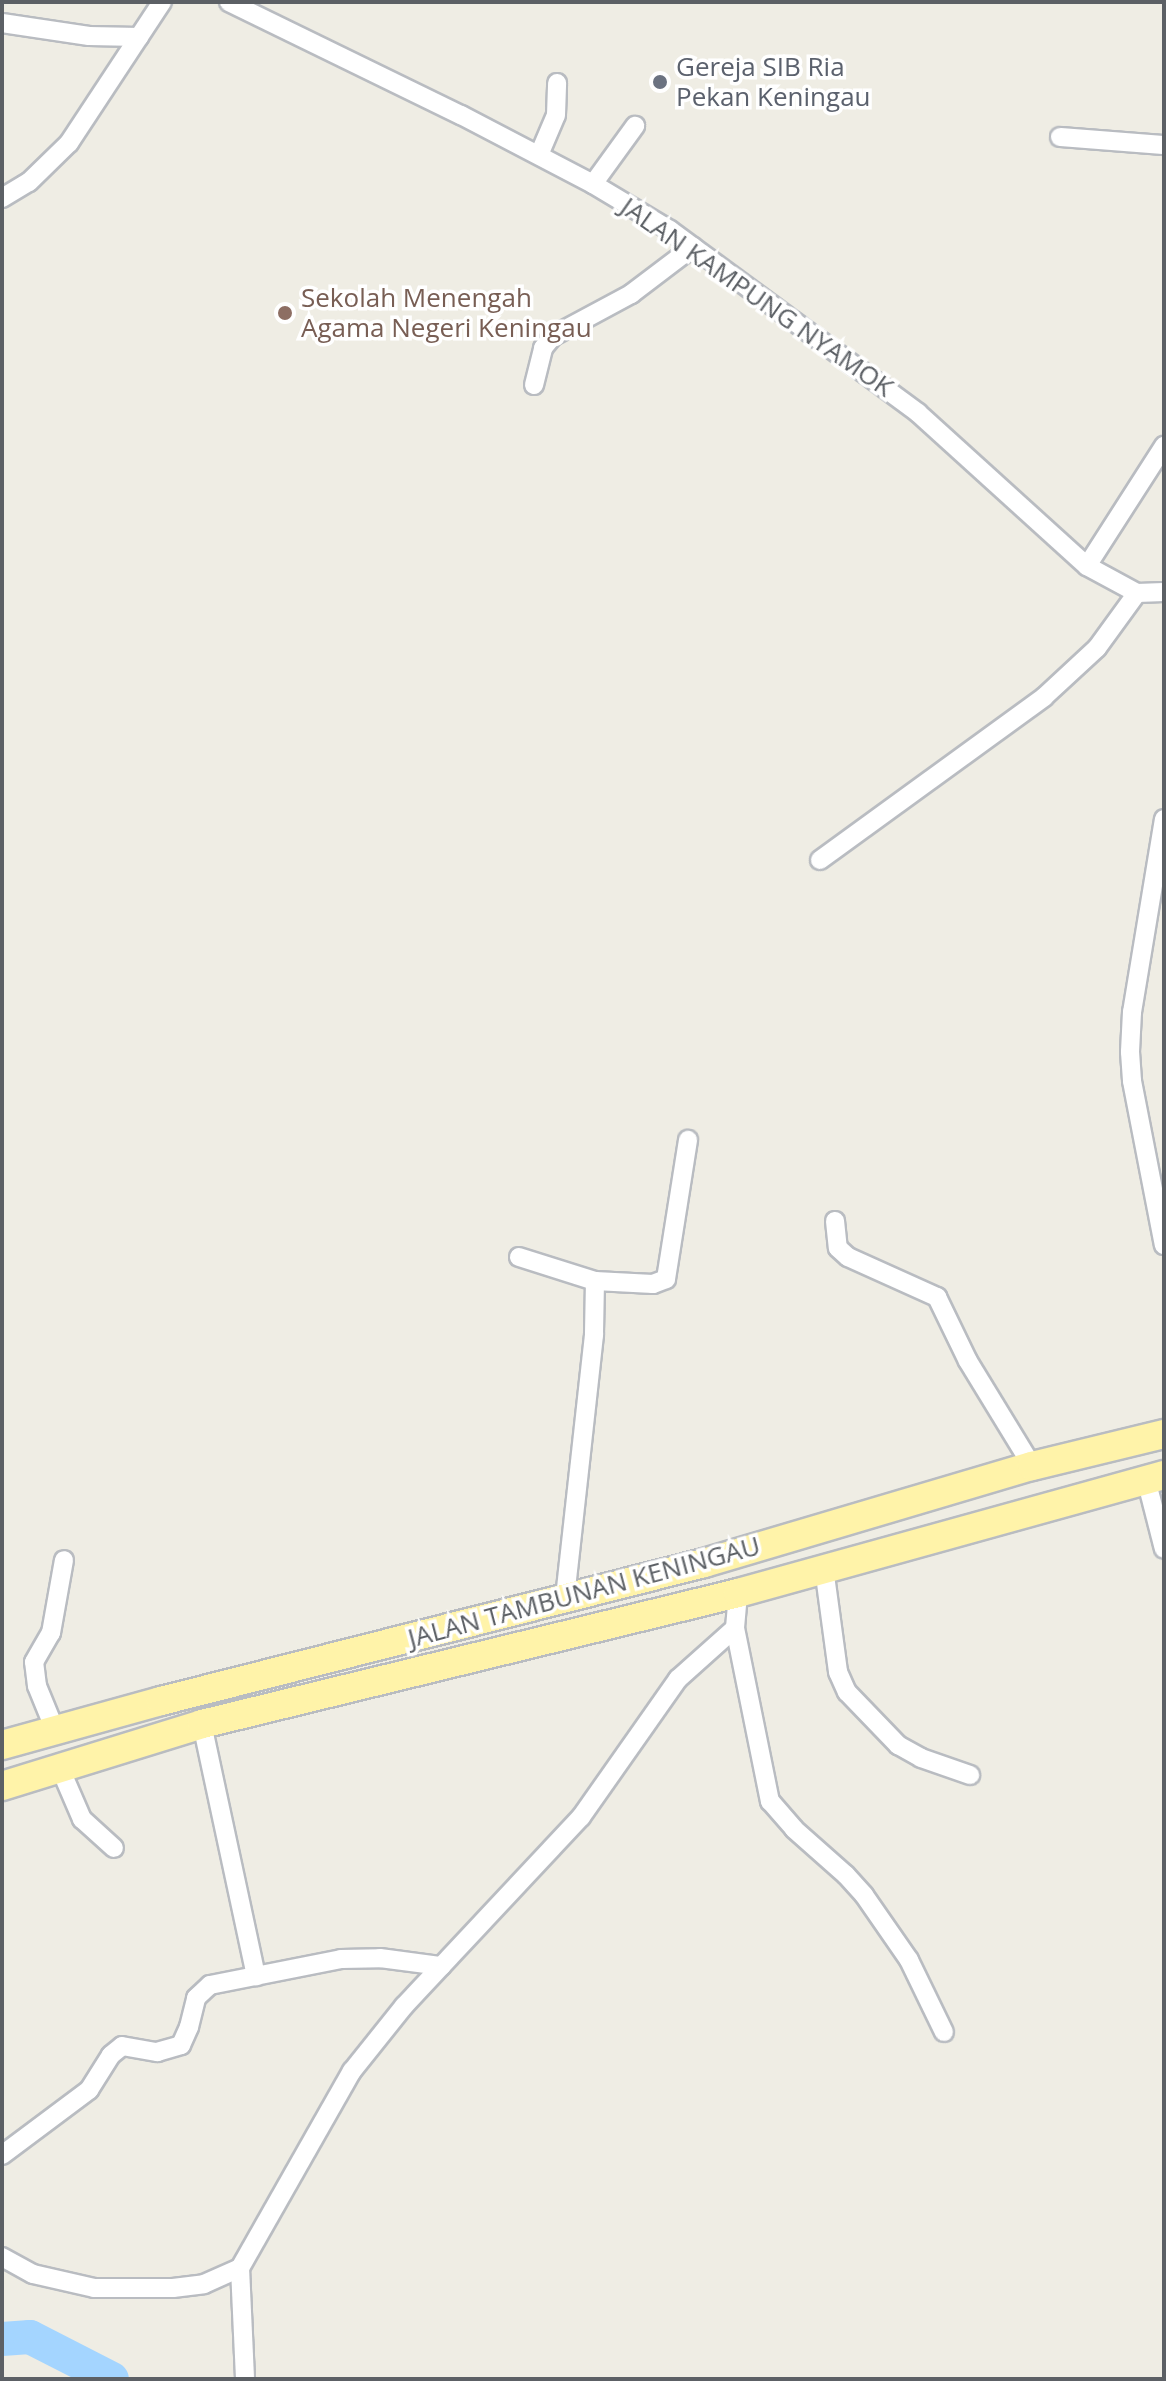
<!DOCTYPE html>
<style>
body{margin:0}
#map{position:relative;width:1166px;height:2381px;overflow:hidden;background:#efede4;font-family:"Open Sans",sans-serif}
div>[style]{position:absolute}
.river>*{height:34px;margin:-17px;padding:0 17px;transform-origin:17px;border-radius:17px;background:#a4d5ff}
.roads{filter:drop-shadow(2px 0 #b9bcc1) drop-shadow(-2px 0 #b9bcc1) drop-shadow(0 2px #b9bcc1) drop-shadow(0 -2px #b9bcc1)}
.street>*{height:18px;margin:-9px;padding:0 9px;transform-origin:9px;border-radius:9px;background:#fff}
.primary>*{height:28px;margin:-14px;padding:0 14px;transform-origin:14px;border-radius:14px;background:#fff3a9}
.dots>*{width:22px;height:22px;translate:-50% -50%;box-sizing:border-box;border:4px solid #fff;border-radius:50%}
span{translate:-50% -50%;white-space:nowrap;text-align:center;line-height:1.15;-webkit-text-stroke:7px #fff;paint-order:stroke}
.worship-label{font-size:26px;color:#5b616d}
.left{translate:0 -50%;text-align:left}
.street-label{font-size:26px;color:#5c6065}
.education-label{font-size:26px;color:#785e54}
.frame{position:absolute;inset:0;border:4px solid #5c6065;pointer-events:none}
</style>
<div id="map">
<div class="river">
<i style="left:2px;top:2339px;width:28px;rotate:-4deg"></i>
<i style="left:30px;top:2337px;width:92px;rotate:27.1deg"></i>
</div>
<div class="roads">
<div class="street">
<i style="left:229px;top:2px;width:258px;rotate:26deg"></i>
<i style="left:461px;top:115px;width:149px;rotate:27.6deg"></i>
<i style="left:593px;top:184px;width:90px;rotate:30.9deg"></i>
<i style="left:670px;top:230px;width:308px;rotate:36.4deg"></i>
<i style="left:918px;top:413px;width:228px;rotate:42.2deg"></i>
<i style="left:1087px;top:566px;width:57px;rotate:28.4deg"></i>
<i style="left:1137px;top:593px;width:27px;rotate:-2deg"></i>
<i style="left:2px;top:23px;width:88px;rotate:8.5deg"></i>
<i style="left:89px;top:36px;width:50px;rotate:1.1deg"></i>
<i style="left:1060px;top:137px;width:104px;rotate:4.4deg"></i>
<i style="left:539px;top:155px;width:43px;rotate:-67deg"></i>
<i style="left:556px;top:115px;width:32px;rotate:-88deg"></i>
<i style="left:593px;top:184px;width:72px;rotate:-54.1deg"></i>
<i style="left:2px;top:198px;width:31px;rotate:-31deg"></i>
<i style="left:29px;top:182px;width:56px;rotate:-44.3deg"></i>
<i style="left:69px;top:143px;width:169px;rotate:-56.6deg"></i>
<i style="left:534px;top:385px;width:38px;rotate:-76deg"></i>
<i style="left:543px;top:348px;width:16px;rotate:-50deg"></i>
<i style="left:553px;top:336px;width:89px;rotate:-28.3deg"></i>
<i style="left:631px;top:294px;width:78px;rotate:-37.2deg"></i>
<i style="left:1087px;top:566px;width:143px;rotate:-57.3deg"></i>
<i style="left:1164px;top:819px;width:196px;rotate:99.4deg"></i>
<i style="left:1132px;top:1012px;width:40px;rotate:92.9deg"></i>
<i style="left:1130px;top:1052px;width:29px;rotate:86deg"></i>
<i style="left:1132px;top:1081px;width:167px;rotate:79deg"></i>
<i style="left:820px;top:860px;width:277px;rotate:-36deg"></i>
<i style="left:1044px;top:697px;width:72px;rotate:-42.8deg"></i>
<i style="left:1097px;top:648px;width:68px;rotate:-54deg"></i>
<i style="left:835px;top:1221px;width:27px;rotate:84deg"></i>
<i style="left:838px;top:1248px;width:13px;rotate:42deg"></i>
<i style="left:848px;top:1257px;width:98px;rotate:24.2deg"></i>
<i style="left:937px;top:1297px;width:71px;rotate:64.2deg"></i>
<i style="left:968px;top:1361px;width:123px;rotate:58.6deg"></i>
<i style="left:519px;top:1257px;width:80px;rotate:17.5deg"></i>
<i style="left:595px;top:1281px;width:54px;rotate:91.1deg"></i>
<i style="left:594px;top:1335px;width:265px;rotate:96.3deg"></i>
<i style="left:595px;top:1281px;width:58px;rotate:3deg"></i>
<i style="left:653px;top:1284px;width:14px;rotate:-21deg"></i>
<i style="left:666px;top:1279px;width:141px;rotate:-81deg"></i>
<i style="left:1146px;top:1479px;width:72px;rotate:75.6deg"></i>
<i style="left:824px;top:1568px;width:105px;rotate:82.3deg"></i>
<i style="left:838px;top:1672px;width:22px;rotate:66deg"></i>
<i style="left:847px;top:1692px;width:74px;rotate:46.1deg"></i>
<i style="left:898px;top:1745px;width:26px;rotate:29deg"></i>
<i style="left:921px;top:1758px;width:52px;rotate:19.1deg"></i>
<i style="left:735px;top:1628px;width:177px;rotate:78.6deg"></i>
<i style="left:770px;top:1801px;width:37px;rotate:49deg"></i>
<i style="left:794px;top:1829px;width:69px;rotate:41.5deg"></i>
<i style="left:846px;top:1875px;width:27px;rotate:48deg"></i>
<i style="left:864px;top:1895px;width:79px;rotate:55.3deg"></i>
<i style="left:909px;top:1960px;width:80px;rotate:64.1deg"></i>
<i style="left:202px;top:1724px;width:258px;rotate:77.9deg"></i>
<i style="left:55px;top:1730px;width:48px;rotate:-112.2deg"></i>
<i style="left:37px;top:1686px;width:24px;rotate:-97deg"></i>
<i style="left:34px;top:1662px;width:34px;rotate:-60deg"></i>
<i style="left:51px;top:1633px;width:74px;rotate:-79.9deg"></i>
<i style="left:60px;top:1768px;width:56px;rotate:66.7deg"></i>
<i style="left:82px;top:1819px;width:43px;rotate:42.2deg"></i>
<i style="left:2px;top:2155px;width:109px;rotate:-36.8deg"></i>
<i style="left:89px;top:2090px;width:41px;rotate:-57.8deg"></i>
<i style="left:111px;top:2055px;width:14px;rotate:-39deg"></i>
<i style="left:122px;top:2046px;width:36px;rotate:10deg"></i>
<i style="left:157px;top:2052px;width:25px;rotate:-16deg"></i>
<i style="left:181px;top:2045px;width:20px;rotate:-66deg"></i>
<i style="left:189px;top:2027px;width:30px;rotate:-76deg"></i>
<i style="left:196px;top:1998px;width:19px;rotate:-43deg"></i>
<i style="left:210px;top:1985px;width:134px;rotate:-11.2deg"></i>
<i style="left:341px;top:1959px;width:39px;rotate:-1deg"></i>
<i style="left:380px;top:1958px;width:62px;rotate:7.5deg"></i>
<i style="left:2px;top:2257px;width:35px;rotate:29deg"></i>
<i style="left:33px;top:2274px;width:63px;rotate:12.9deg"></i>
<i style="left:94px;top:2288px;width:79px"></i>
<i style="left:173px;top:2288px;width:31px;rotate:-7deg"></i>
<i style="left:204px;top:2284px;width:39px;rotate:-24deg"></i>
<i style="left:240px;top:2268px;width:227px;rotate:-60.4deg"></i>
<i style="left:352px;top:2071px;width:83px;rotate:-51.3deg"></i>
<i style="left:404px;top:2006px;width:259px;rotate:-46.9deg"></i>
<i style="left:581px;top:1817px;width:169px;rotate:-54.9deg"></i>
<i style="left:678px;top:1679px;width:76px;rotate:-41.8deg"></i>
<i style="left:735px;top:1628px;width:35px;rotate:-85deg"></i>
<i style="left:240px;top:2268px;width:111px;rotate:87.4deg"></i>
</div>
<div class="primary">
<i style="left:2px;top:1745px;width:165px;rotate:-15.5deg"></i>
<i style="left:161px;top:1701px;width:560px;rotate:-14.26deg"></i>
<i style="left:704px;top:1563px;width:342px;rotate:-16.5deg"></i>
<i style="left:1032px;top:1466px;width:136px;rotate:-13.6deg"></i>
<i style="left:2px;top:1786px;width:209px;rotate:-17.2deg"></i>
<i style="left:202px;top:1724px;width:552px;rotate:-13.73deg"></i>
<i style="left:738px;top:1593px;width:442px;rotate:-15.5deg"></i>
</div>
</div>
<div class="dots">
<i style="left:660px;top:82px;background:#6b7280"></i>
<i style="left:285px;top:313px;background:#8d6e63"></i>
</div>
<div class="worship-label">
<span class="left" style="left:676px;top:82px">Gereja SIB Ria<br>Pekan Keningau</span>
</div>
<div class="street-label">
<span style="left:757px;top:297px;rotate:35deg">JALAN KAMPUNG NYAMOK</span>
<span style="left:584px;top:1592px;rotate:-15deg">JALAN TAMBUNAN KENINGAU</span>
</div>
<div class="education-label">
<span class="left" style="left:301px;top:313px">Sekolah Menengah<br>Agama Negeri Keningau</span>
</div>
<div class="frame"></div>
</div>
